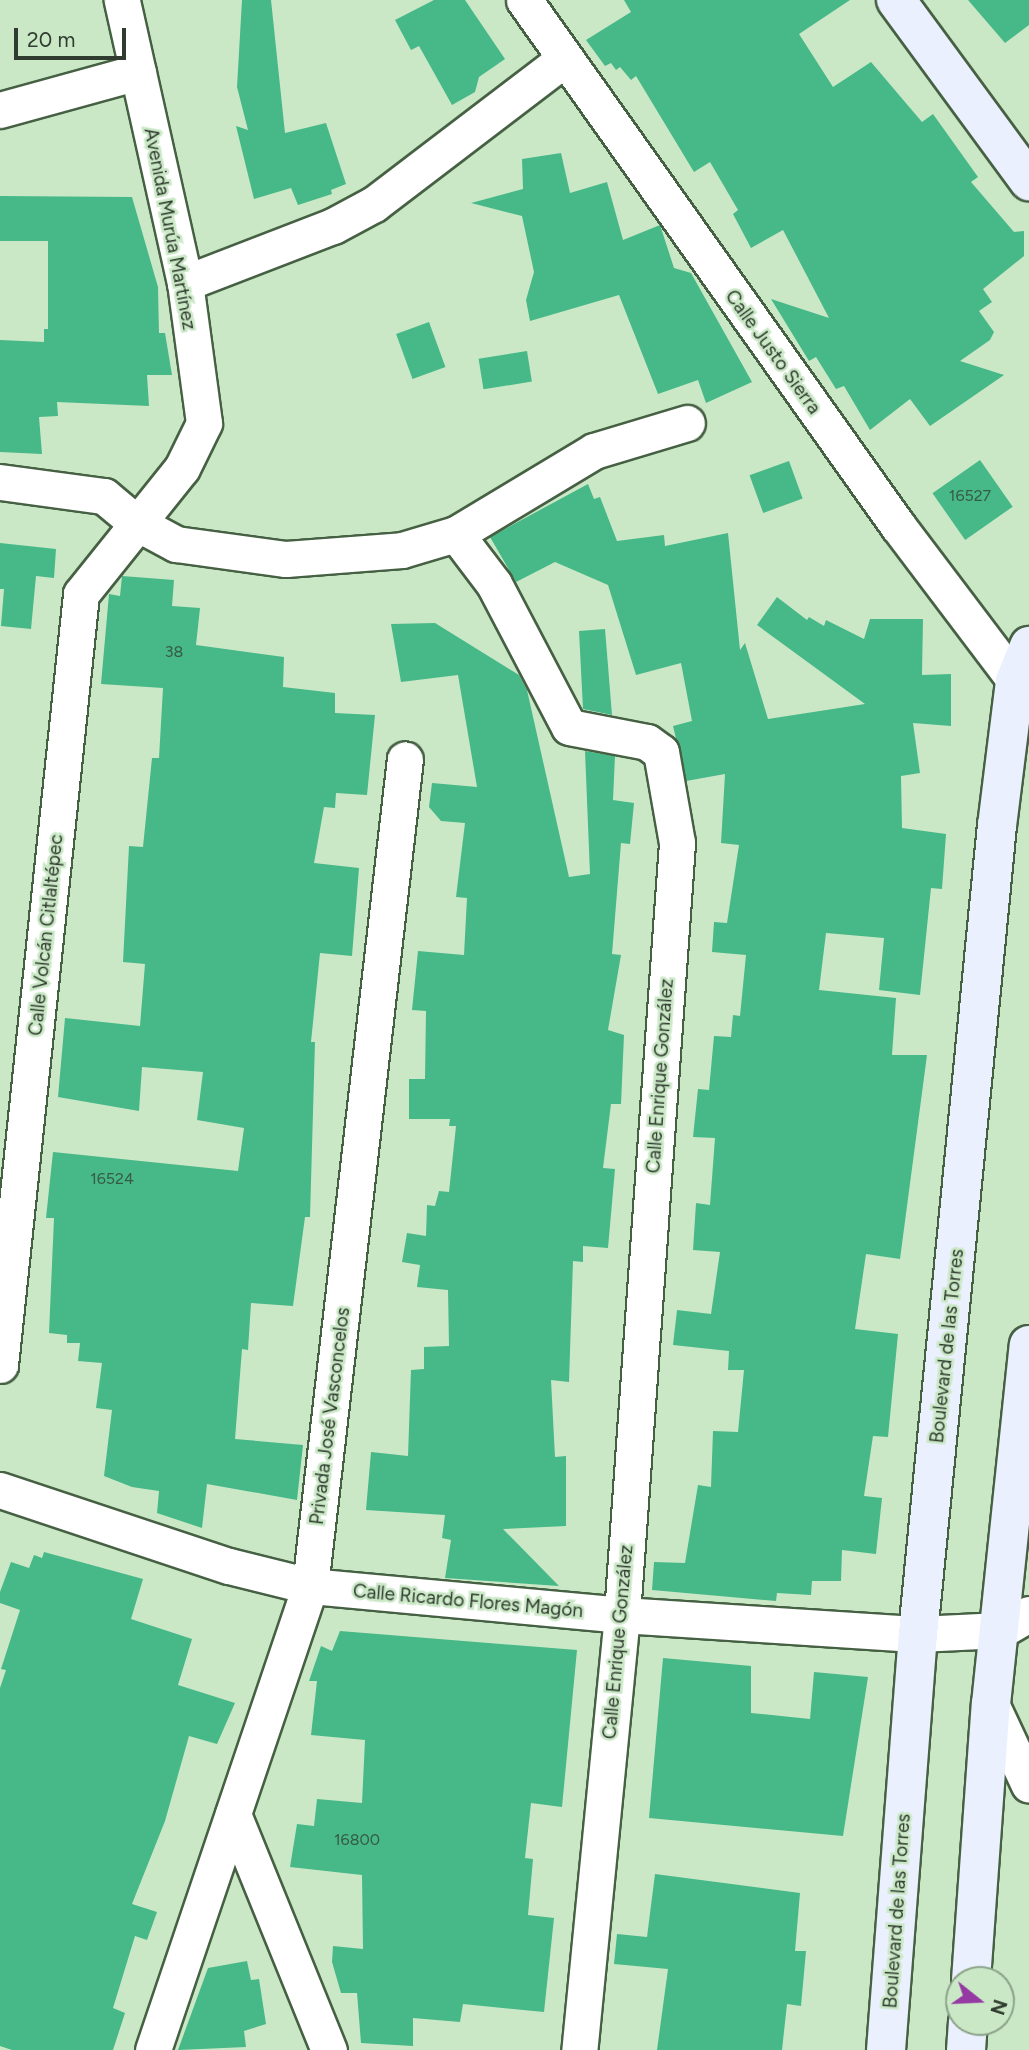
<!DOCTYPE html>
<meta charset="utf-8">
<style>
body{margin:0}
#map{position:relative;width:1029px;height:2050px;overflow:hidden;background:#cae8c6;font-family:Figtree,sans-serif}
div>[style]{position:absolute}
.building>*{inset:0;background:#47b888;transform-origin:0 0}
.roads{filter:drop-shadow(2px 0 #466043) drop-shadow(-2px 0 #466043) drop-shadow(0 2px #466043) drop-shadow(0 -2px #466043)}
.street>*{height:35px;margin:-17.5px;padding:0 17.5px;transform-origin:17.5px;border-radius:17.5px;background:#fff}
.secondary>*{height:38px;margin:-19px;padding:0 19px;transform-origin:19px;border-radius:19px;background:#eaf0fd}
span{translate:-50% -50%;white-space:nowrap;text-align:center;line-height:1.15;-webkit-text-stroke:5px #cae8c6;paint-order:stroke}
.number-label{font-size:16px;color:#365b45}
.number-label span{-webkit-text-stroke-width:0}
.street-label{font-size:19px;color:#303c2f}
.north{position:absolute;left:945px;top:1966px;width:70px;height:70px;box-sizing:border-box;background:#cae8c6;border:2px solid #8ca38a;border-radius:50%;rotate:108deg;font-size:19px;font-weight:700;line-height:28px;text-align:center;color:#303c2f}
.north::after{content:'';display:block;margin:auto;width:24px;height:32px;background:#9539a3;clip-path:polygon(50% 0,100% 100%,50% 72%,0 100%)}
.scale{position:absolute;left:14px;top:28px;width:112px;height:32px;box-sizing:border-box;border:4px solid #303c2f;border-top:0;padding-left:9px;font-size:21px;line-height:24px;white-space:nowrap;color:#303c2f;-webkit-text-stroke:5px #cae8c6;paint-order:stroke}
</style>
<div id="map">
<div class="building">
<i style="clip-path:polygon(242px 0,271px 0,285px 133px,326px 123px,346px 184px,331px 190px,332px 194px,298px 205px,291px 188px,254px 199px,236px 126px,248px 130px,237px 87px)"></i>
<i style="clip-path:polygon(434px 0,465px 0,505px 59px,479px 77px,475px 92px,452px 105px,419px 46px,411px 50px,395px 20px)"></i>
<i style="clip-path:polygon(624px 0,850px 0,799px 34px,833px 87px,871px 62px,922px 122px,933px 114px,978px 177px,971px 182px,1014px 232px,1024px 231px,1024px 256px,983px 289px,992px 302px,979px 311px,994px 332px,990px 340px,960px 361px,1004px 375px,930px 426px,910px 399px,870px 430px,844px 386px,836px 389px,816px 357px,809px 361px,771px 299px,829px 318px,783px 230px,751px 248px,733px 214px,738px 210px,710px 162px,694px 172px,636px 76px,631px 80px,620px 67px,616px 70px,611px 63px,605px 66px,586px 40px,631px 12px)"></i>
<i style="clip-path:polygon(968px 0,1029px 0,1029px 25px,1005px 43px)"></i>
<i style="clip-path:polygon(561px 153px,570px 193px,607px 182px,623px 240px,660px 225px,674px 268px,691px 273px,752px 382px,706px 403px,698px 380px,658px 394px,619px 295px,530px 321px,526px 300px,534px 272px,522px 216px,471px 203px,523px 189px,522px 159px)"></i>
<i style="clip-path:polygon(0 196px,132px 197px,158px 287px,159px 333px,165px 333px,172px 375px,147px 375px,149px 406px,57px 402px,58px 416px,39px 417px,42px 454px,0 452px,0 340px,44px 342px,44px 329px,48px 329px,48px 241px,0 241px)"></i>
<i style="left:429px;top:322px;width:48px;height:35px;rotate:70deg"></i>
<i style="left:527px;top:351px;width:31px;height:49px;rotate:81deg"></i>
<i style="left:980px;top:460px;width:57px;height:58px;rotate:55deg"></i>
<i style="left:789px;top:461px;width:40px;height:42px;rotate:70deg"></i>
<i style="clip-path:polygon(588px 484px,594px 499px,600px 497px,617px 541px,664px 535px,665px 546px,728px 533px,740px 650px,745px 643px,768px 719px,865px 704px,757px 625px,777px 597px,807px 620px,809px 617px,824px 626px,826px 620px,864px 639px,870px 619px,923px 619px,922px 675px,951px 674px,951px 726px,913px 723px,920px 773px,901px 776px,902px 828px,946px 834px,942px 889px,931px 888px,920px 995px,879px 990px,884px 938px,826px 933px,819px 990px,896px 998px,892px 1055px,927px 1055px,900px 1259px,866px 1254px,855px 1329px,898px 1334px,888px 1437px,873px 1436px,864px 1496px,882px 1498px,876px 1554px,842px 1550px,841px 1581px,812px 1581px,811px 1595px,777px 1593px,776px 1601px,652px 1590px,654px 1562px,685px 1563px,698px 1485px,711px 1487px,713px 1431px,738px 1432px,744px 1370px,728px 1370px,729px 1351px,673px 1345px,677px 1310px,711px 1314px,720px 1252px,693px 1250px,696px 1203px,710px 1205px,715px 1138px,693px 1137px,698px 1089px,709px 1090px,714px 1036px,731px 1037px,733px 1015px,740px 1016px,746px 955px,712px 952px,714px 922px,727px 923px,739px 845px,721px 843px,725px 774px,686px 781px,673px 726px,692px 721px,681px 663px,636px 675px,608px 585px,555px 562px,516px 582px,490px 537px)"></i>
<i style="clip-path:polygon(0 543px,56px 549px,54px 578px,36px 576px,31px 629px,1px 626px,4px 589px,0 589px)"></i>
<i style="clip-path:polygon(122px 576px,174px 580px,172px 606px,200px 608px,196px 645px,284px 657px,283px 687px,335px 693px,335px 713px,375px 715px,367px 795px,336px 793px,335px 808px,324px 807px,314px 863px,359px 868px,352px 956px,320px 953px,311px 1042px,315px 1042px,310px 1217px,305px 1217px,293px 1306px,251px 1303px,248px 1350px,242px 1349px,235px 1439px,303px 1445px,297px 1500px,207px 1484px,202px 1528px,157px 1513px,159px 1491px,132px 1487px,104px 1476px,112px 1410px,96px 1408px,102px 1363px,78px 1361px,80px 1343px,67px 1343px,67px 1335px,49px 1333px,54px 1218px,46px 1218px,53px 1152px,238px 1171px,244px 1128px,197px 1120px,203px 1072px,142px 1067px,139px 1111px,58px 1097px,65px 1018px,140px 1026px,145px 964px,123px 962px,129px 846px,143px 847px,152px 758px,159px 758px,163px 688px,101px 684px,109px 594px,120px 596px)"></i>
<i style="clip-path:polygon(435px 623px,519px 675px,527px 690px,569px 877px,590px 874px,585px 751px,615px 756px,613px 800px,634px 803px,630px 844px,621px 843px,612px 954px,621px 955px,608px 1030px,624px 1035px,621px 1104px,611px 1104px,603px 1168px,615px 1169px,608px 1248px,583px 1246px,583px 1262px,573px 1261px,569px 1382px,551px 1380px,555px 1457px,566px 1456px,566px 1526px,503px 1529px,559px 1586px,445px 1578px,451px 1540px,442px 1538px,445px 1515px,366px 1510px,371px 1452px,408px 1456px,411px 1370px,424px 1369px,424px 1347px,449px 1346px,448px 1290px,417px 1287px,420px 1265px,402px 1262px,407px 1233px,426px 1236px,427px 1205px,435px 1206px,439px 1191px,449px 1192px,456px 1126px,449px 1126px,450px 1119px,409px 1119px,409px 1079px,425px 1079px,426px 1011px,412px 1010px,418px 951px,464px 955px,467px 898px,456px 897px,465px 823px,441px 821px,429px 807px,432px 783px,477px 787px,458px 675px,401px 682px,391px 624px)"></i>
<i style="clip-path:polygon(605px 629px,612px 715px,583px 709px,579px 631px)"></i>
<i style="clip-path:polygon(44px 1552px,143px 1579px,131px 1619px,192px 1639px,178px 1685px,235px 1703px,217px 1744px,189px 1736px,165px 1821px,132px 1904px,157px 1912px,147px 1940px,135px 1936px,113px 2008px,125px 2013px,113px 2050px,12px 2050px,0 2046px,0 1688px,6px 1670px,1px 1669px,20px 1610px,0 1603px,0 1592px,11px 1562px,29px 1568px,34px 1555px,42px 1558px)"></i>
<i style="clip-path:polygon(340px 1631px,577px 1650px,562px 1807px,531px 1803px,525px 1858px,533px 1859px,528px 1915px,554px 1918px,544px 2012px,463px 2004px,460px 2022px,413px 2018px,413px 2046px,361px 2043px,357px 1993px,341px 1993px,332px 1962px,333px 1946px,363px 1949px,362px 1875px,290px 1867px,297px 1824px,314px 1826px,317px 1799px,362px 1803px,365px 1740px,311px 1735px,317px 1681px,309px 1681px,321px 1646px,332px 1651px)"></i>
<i style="clip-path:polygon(663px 1658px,751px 1666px,751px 1713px,810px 1719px,814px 1672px,868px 1677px,843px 1836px,649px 1818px)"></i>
<i style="clip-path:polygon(655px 1874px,800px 1893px,795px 1951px,806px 1951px,801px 2006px,787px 2004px,782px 2050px,657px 2050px,668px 1969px,614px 1964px,617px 1934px,647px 1937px)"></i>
<i style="clip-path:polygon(247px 1961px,251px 1980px,259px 1979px,266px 2024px,244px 2031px,246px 2047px,178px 2050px,208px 1968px)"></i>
</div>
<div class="roads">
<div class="street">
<i style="left:524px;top:0;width:645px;rotate:54.59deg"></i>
<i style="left:898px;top:526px;width:217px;rotate:52.9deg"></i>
<i style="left:0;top:110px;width:143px;rotate:-15.4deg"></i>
<i style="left:185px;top:283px;width:159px;rotate:-21.1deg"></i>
<i style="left:333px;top:226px;width:47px;rotate:-28.2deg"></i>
<i style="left:374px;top:204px;width:238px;rotate:-37.3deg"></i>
<i style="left:0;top:482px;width:105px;rotate:7.7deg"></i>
<i style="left:104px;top:496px;width:40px;rotate:40deg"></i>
<i style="left:135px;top:522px;width:47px;rotate:28.2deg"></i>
<i style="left:176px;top:544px;width:111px;rotate:7.8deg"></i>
<i style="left:286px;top:559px;width:116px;rotate:-4.4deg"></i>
<i style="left:402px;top:550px;width:56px;rotate:-16.5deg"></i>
<i style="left:456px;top:534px;width:63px;rotate:52.8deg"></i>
<i style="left:494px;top:584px;width:161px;rotate:62.3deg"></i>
<i style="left:569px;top:727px;width:79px;rotate:10.9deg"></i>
<i style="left:647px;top:742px;width:17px;rotate:36deg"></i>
<i style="left:661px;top:752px;width:92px;rotate:80deg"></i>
<i style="left:677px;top:843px;width:774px;rotate:94.08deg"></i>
<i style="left:622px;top:1615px;width:437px;rotate:95.6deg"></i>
<i style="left:456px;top:534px;width:161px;rotate:-31deg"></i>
<i style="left:594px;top:451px;width:97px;rotate:-16.8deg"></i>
<i style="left:0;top:1365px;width:775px;rotate:-84deg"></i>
<i style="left:81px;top:594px;width:161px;rotate:-51.3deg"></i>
<i style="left:182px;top:468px;width:50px;rotate:-63.9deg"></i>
<i style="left:204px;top:423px;width:141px;rotate:-97.7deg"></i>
<i style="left:185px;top:283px;width:290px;rotate:-102.6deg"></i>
<i style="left:0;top:1490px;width:241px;rotate:18.4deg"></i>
<i style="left:229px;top:1566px;width:83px;rotate:13.9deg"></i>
<i style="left:310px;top:1586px;width:313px;rotate:5.3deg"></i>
<i style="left:622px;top:1615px;width:297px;rotate:3.7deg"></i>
<i style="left:918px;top:1634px;width:83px;rotate:-2.8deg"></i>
<i style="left:1001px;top:1630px;width:32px;rotate:-30deg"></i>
<i style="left:991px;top:1704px;width:89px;rotate:64.9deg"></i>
<i style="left:233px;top:1814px;width:255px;rotate:67.9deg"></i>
<i style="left:153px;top:2050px;width:490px;rotate:-71.3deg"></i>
<i style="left:310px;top:1586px;width:832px;rotate:-83.45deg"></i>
</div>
<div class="secondary">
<i style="left:896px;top:0;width:225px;rotate:53.7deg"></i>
<i style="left:971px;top:1980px;width:277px;rotate:-85.9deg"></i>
<i style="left:991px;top:1704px;width:361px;rotate:-84deg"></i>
<i style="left:886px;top:2050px;width:417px;rotate:-85.6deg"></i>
<i style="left:918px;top:1634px;width:812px;rotate:-84.42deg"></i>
<i style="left:997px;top:826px;width:146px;rotate:-82.9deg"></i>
<i style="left:1015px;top:681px;width:38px;rotate:-68deg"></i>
<i style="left:966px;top:2050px;width:28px;rotate:-86deg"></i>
</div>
</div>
<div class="number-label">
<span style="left:970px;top:496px">16527</span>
<span style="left:174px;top:652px">38</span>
<span style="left:112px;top:1179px">16524</span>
<span style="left:357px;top:1840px">16800</span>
</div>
<div class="street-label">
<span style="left:170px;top:229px;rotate:79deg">Avenida Murúa Martínez</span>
<span style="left:773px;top:352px;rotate:54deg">Calle Justo Sierra</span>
<span style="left:46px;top:935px;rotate:-84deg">Calle Volcán Citlaltépec</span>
<span style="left:660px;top:1076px;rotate:-86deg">Calle Enrique González</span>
<span style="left:947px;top:1346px;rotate:-84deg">Boulevard de las Torres</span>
<span style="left:330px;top:1416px;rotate:-83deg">Privada José Vasconcelos</span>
<span style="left:468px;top:1601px;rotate:5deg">Calle Ricardo Flores Magón</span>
<span style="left:618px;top:1642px;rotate:-85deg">Calle Enrique González</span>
<span style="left:897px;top:1911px;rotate:-86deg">Boulevard de las Torres</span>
</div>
<div class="north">N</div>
<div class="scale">20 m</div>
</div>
